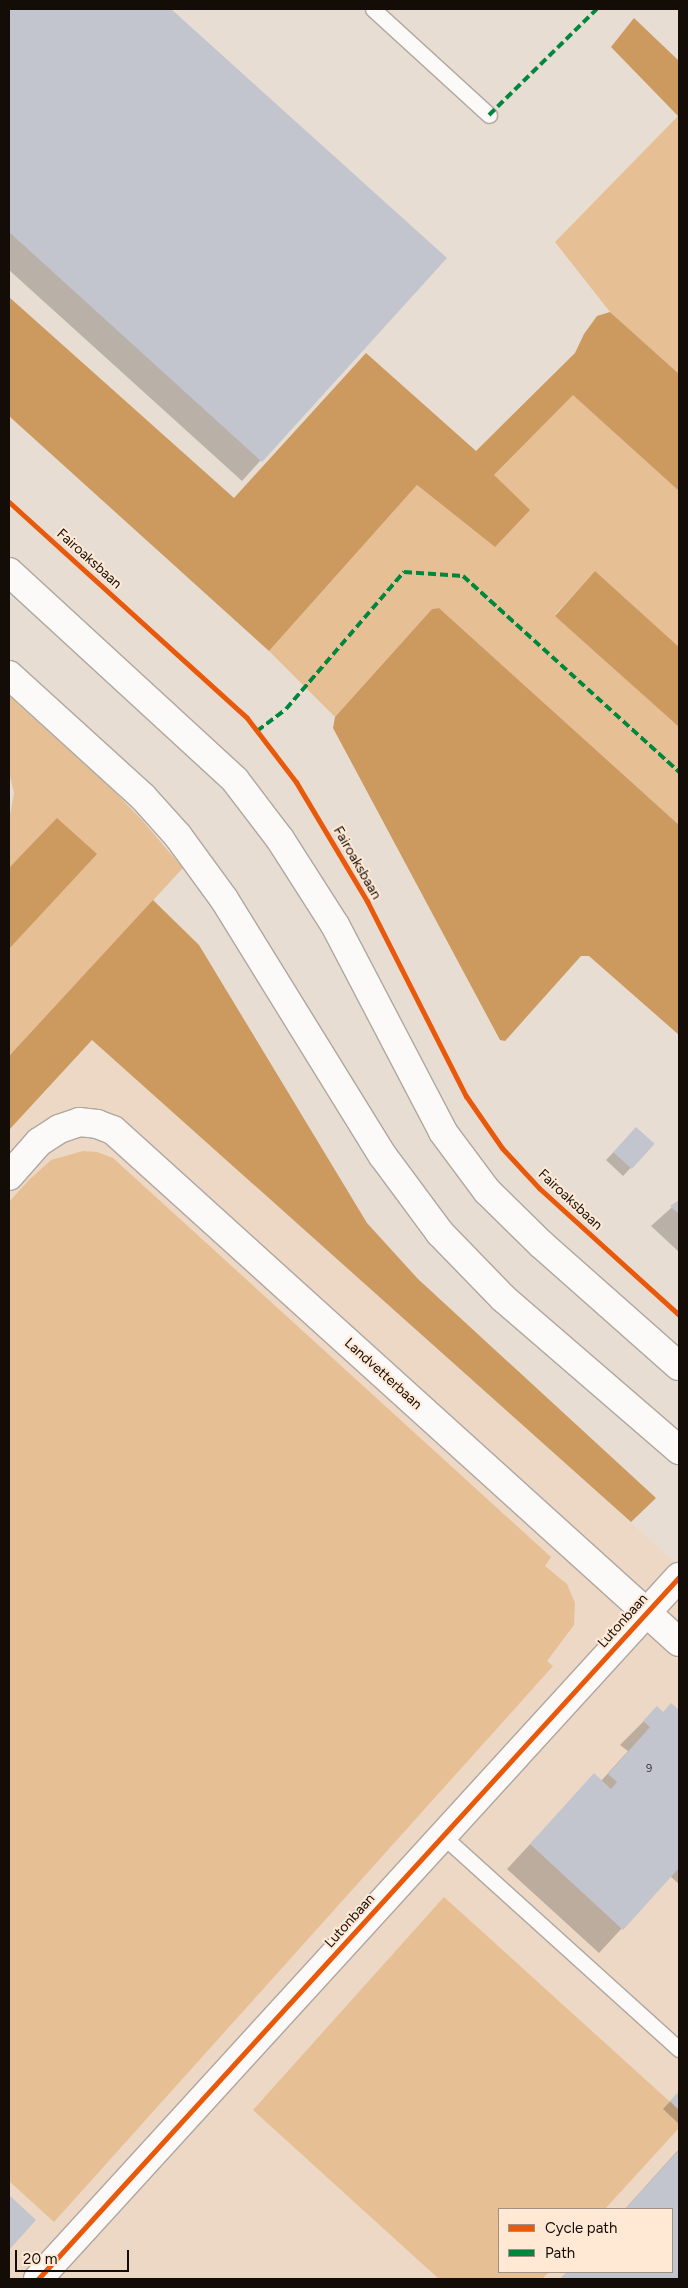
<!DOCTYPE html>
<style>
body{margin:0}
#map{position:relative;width:688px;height:2288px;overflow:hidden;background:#e8ddd2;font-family:Figtree,sans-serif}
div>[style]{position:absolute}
.built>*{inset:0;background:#ecd8c5}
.green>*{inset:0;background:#e7bf94}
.water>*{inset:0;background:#cc995e}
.shadow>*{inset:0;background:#0003}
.building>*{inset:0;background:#c2c4ce;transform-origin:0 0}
.roads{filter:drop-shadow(1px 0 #b0a79f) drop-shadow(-1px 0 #b0a79f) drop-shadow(0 1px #b0a79f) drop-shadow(0 -1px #b0a79f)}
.lane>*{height:15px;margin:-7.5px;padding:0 7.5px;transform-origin:7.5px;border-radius:7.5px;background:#fcfaf8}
.street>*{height:28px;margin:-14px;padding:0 14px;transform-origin:14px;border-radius:14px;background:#fcfaf8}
.secondary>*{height:28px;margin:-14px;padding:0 14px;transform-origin:14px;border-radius:14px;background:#fcfaf8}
.quiet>*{height:4px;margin-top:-2px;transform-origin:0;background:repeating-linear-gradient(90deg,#00873e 0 8px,transparent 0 12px)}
.cycleway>*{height:5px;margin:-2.5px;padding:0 2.5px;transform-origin:2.5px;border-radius:2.5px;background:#e8590c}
span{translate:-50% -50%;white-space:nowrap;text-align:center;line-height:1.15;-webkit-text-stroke:4px #ffe9d5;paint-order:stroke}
.number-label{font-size:11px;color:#403b39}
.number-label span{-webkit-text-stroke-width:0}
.street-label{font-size:14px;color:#140d07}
.frame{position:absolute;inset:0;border:10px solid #140d07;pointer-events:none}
.legend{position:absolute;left:498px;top:2208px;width:175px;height:65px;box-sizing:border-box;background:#ffe9d5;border:1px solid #a19183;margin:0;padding:6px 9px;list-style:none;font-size:15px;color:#140d07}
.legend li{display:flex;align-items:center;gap:10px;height:25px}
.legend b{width:25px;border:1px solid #a19183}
.scale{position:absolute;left:15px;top:2250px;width:114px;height:22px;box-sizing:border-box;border:2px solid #140d07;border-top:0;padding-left:6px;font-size:15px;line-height:18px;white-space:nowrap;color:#140d07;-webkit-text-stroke:4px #ffe9d5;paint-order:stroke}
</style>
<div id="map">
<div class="built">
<i style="clip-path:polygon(evenodd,92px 1040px,679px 1566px,679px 2279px,9px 2279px,9px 1130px,92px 1040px,499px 2209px,672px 2209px,672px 2272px,499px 2272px,499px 2209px)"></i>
</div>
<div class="green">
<i style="clip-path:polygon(678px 116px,679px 117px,679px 374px,610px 312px,555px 242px)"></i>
<i style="clip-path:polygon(573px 394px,679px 491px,679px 647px,595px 571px,555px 615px,679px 727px,679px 825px,439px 608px,432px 609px,335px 717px,269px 651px,417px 485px,495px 547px,494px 475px)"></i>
<i style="clip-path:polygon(9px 696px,113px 790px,142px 820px,183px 868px,9px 1056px,9px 949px,96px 854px,19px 858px,9px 868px,9px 820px,14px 793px,9px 772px)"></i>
<i style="clip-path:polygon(83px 1151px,97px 1152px,113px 1158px,551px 1557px,545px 1566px,567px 1584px,575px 1603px,574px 1625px,547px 1661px,553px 1666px,54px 2222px,9px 2181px,9px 1202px,30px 1179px,51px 1160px)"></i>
<i style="clip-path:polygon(444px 1897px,679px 2110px,679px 2128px,605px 2209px,499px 2209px,499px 2272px,549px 2272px,542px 2279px,439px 2279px,253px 2110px)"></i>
</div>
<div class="water">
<i style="clip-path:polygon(634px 18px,679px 61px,679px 117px,611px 47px)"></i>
<i style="clip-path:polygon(9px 297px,234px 498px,366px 353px,476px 451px,575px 353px,584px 334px,597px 316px,610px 312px,679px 374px,679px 491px,573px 395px,494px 475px,530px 510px,495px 547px,417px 485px,269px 651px,9px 416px)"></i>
<i style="clip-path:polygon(595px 571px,679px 647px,679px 727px,555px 616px)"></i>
<i style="clip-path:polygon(439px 608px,679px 825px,679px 1035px,589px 956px,581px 956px,505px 1041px,500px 1040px,333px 728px,335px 717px,432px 609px)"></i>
<i style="clip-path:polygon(57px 818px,97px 854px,9px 949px,9px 868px)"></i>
<i style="clip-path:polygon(153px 900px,199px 945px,367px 1223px,418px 1279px,656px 1498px,631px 1522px,92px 1040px,9px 1130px,9px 1056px)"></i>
</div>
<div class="shadow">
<i style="clip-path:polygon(9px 9px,170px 9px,445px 258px,242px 481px,9px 270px)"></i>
<i style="clip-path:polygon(629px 1136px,653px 1144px,623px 1176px,606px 1160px)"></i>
<i style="clip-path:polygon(679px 1201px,679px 1252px,651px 1226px)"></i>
<i style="clip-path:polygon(672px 1705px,679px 1712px,679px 1884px,670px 1876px,599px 1953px,507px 1869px,594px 1775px,601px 1781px,628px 1751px,620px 1745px,657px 1708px,663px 1713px)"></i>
<i style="clip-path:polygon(679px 2092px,679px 2124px,663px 2109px)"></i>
<i style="clip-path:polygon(679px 2149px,679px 2279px,560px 2279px,567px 2272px,672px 2272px,672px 2209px,625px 2209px)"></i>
<i style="clip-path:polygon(9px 2196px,34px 2220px,9px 2248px)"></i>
</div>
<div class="building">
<i style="clip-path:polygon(9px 9px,171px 9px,447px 258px,262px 462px,9px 232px)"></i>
<i style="left:636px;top:1127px;width:25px;height:34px;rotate:42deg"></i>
<i style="clip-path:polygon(679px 1200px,679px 1214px,670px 1206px)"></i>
<i style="clip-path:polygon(671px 1703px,679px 1710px,679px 1868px,623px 1930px,530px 1844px,594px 1773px,611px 1789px,617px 1782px,608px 1774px,650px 1727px,643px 1721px,657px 1706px,663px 1712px)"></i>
<i style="clip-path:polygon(679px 2091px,679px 2110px,670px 2101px)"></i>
<i style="clip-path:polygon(679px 2150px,679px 2279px,560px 2279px,567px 2272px,672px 2272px,672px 2209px,625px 2209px)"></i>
<i style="clip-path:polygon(9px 2195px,36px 2220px,9px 2250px)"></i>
</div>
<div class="roads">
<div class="lane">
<i style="left:373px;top:9px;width:157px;rotate:42.4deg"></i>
<i style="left:443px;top:1836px;width:318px;rotate:42.1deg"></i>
</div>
<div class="street">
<i style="left:9px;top:1176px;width:45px;rotate:-48.6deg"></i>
<i style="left:39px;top:1142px;width:24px;rotate:-33deg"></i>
<i style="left:59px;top:1129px;width:21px;rotate:-19deg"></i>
<i style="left:79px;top:1122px;width:18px;rotate:6deg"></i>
<i style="left:97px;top:1124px;width:17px;rotate:21deg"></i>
<i style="left:113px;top:1130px;width:763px;rotate:42.13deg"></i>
<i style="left:38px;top:2279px;width:951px;rotate:-47.6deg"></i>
</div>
<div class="secondary">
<i style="left:9px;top:572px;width:307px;rotate:42.6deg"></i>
<i style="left:235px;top:780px;width:74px;rotate:52.7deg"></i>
<i style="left:280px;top:839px;width:102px;rotate:57.4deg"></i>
<i style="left:335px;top:925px;width:233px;rotate:62.4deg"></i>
<i style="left:443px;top:1132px;width:74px;rotate:53.3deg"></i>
<i style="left:487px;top:1191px;width:76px;rotate:44.5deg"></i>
<i style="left:541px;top:1244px;width:184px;rotate:41.5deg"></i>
<i style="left:9px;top:675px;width:181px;rotate:42.3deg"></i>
<i style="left:143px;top:797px;width:52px;rotate:48.1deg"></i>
<i style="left:178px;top:836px;width:78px;rotate:53.9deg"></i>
<i style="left:224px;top:899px;width:302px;rotate:58.3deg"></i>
<i style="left:383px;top:1156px;width:96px;rotate:53.5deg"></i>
<i style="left:440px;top:1233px;width:91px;rotate:45.9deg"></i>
<i style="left:503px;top:1298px;width:233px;rotate:40.8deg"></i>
</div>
</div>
<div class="quiet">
<i style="left:489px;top:115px;width:151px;rotate:-44.5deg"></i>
<i style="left:257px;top:731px;width:36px;rotate:-37deg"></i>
<i style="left:286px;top:709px;width:181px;rotate:-49.3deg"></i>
<i style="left:404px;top:572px;width:59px;rotate:3.9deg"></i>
<i style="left:463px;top:576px;width:292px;rotate:42.2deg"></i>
</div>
<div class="cycleway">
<i style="left:9px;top:502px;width:321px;rotate:42.2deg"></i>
<i style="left:247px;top:718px;width:81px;rotate:52.6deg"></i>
<i style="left:296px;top:782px;width:139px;rotate:59.2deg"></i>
<i style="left:367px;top:901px;width:219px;rotate:63.1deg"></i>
<i style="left:466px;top:1096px;width:63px;rotate:55.3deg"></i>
<i style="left:502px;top:1148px;width:54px;rotate:47.2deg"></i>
<i style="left:539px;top:1188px;width:189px;rotate:42.2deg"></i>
<i style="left:38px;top:2279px;width:951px;rotate:-47.6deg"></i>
</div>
<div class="number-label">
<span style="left:649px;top:1769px">9</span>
</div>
<div class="street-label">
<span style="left:89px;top:559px;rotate:42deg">Fairoaksbaan</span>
<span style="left:357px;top:863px;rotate:60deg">Fairoaksbaan</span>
<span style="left:570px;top:1200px;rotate:43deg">Fairoaksbaan</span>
<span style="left:383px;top:1374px;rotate:42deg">Landvetterbaan</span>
<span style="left:623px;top:1621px;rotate:-48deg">Lutonbaan</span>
<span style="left:350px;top:1921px;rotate:-48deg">Lutonbaan</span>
</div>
<div class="frame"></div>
<ul class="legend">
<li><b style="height:6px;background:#e8590c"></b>Cycle path</li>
<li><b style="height:6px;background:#00873e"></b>Path</li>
</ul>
<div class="scale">20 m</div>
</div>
